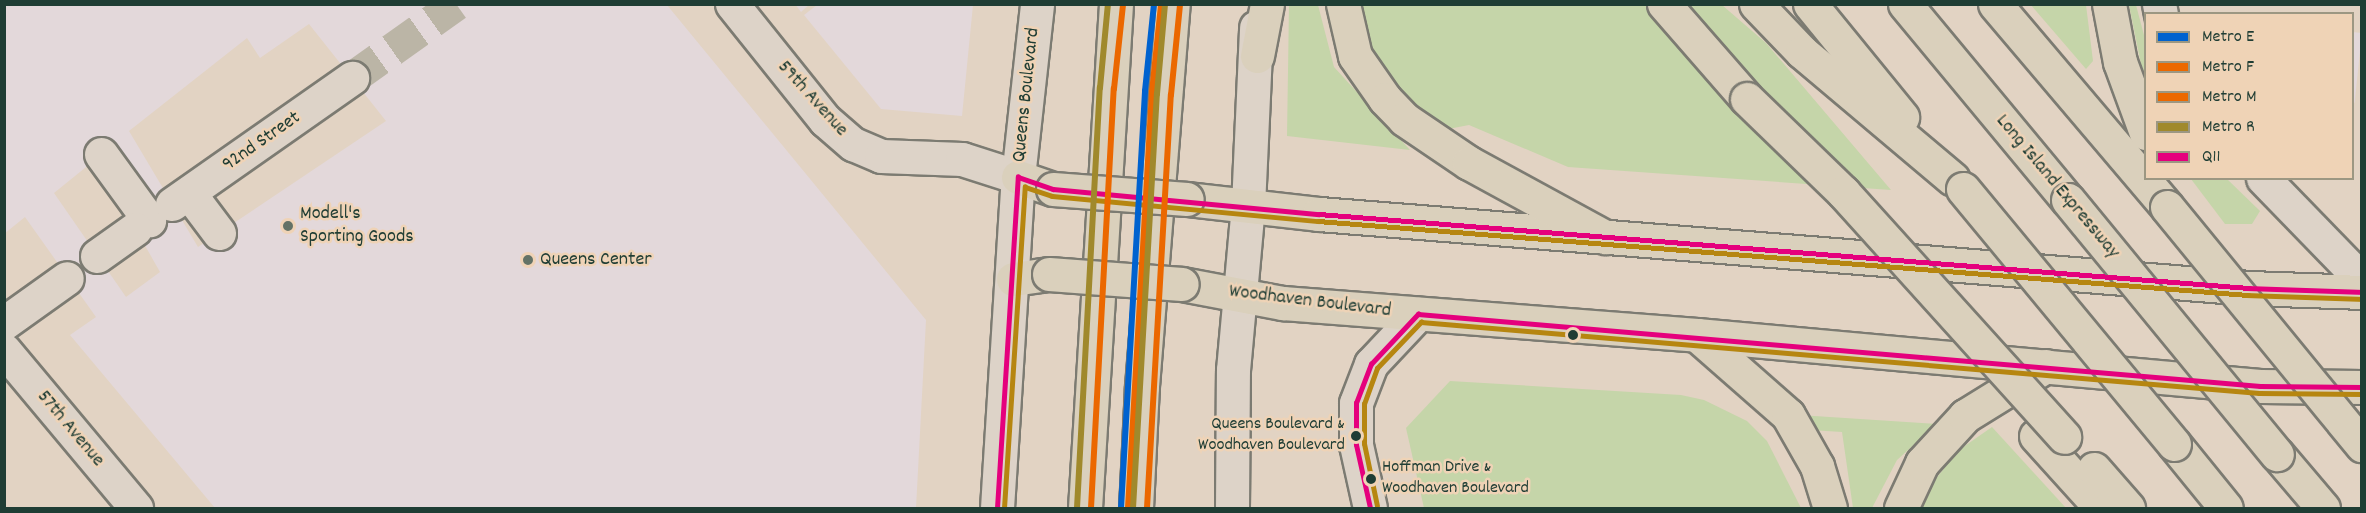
<!DOCTYPE html>
<style>
body{margin:0}
#map{position:relative;width:2366px;height:513px;overflow:hidden;background:#e2d3c3;font-family:Dekko,sans-serif}
div>[style]{position:absolute}
.green>*{inset:0;background:#c5d5a9}
.building>*{inset:0;background:#e3d8da;transform-origin:0 0}
.minor-tunnel>*{height:33px;margin-top:-16.5px;transform-origin:0;background:repeating-linear-gradient(90deg,#bbb5a6 0 33px,transparent 0 49px)}
.roads{filter:drop-shadow(2px 0 #7c7b72) drop-shadow(-2px 0 #7c7b72) drop-shadow(0 2px #7c7b72) drop-shadow(0 -2px #7c7b72)}
.minor>*{height:33px;margin:-16.5px;padding:0 16.5px;transform-origin:16.5px;border-radius:16.5px;background:#ddd3c8}
.major>*{height:33px;margin:-16.5px;padding:0 16.5px;transform-origin:16.5px;border-radius:16.5px;background:#dad0bc}
.highway>*{height:33px;margin:-16.5px;padding:0 16.5px;transform-origin:16.5px;border-radius:16.5px;background:#dad0bc}
.bridges{filter:drop-shadow(2px 0 #7c7b72) drop-shadow(-2px 0 #7c7b72) drop-shadow(0 2px #7c7b72) drop-shadow(0 -2px #7c7b72)}
.major-bridge>*{height:33px;margin:-16.5px;padding:0 16.5px;transform-origin:16.5px;border-radius:16.5px;background:#dad0bc}
.highway-bridge>*{height:33px;margin:-16.5px;padding:0 16.5px;transform-origin:16.5px;border-radius:16.5px;background:#dad0bc}
.bus-1>*{height:4.5px;margin:-2.25px;padding:0 2.25px;transform-origin:2.25px;border-radius:2.25px;background:#e5007d}
.bus-2>*{height:4.5px;margin:-2.25px;padding:0 2.25px;transform-origin:2.25px;border-radius:2.25px;background:#b68610}
.metro-1>*{height:6px;margin:-3px;padding:0 3px;transform-origin:3px;border-radius:3px;background:#0062cf}
.metro-2>*{height:6px;margin:-3px;padding:0 3px;transform-origin:3px;border-radius:3px;background:#eb6800}
.metro-3>*{height:6px;margin:-3px;padding:0 3px;transform-origin:3px;border-radius:3px;background:#eb6800}
.metro-4>*{height:6px;margin:-3px;padding:0 3px;transform-origin:3px;border-radius:3px;background:#a0892c}
.dots>*{width:16px;height:16px;translate:-50% -50%;box-sizing:border-box;border:3px solid #efd3b6;border-radius:50%}
span{translate:-50% -50%;white-space:nowrap;text-align:center;line-height:1.15;-webkit-text-stroke:5px #efd3b6;paint-order:stroke}
.bus-label{font-size:18px;color:#1f3d34}
.right{translate:-100% -50%;text-align:right}
.left{translate:0 -50%;text-align:left}
.street-label{font-size:20px;color:#1f3d34}
.poi-label{font-size:20px;color:#1f3d34}
.frame{position:absolute;inset:0;border:6px solid #1f3d34;pointer-events:none}
.legend{position:absolute;left:2144px;top:12px;width:210px;height:168px;box-sizing:border-box;background:#efd3b6;border:2px solid #9c9782;margin:0;padding:8px 10px;list-style:none;font-size:18px;color:#1f3d34}
.legend li{display:flex;align-items:center;gap:12px;height:30px}
.legend b{width:30px;border:2px solid #9c9782}
</style>
<div id="map">
<div class="green">
<i style="clip-path:polygon(1289px 5px,1318px 5px,1334px 67px,1410px 150px,1287px 136px)"></i>
<i style="clip-path:polygon(1358px 5px,1722px 5px,1766px 43px,1891px 190px,1568px 167px,1469px 125px,1443px 130px,1393px 91px,1364px 37px)"></i>
<i style="clip-path:polygon(2031px 5px,2086px 5px,2093px 61px,2086px 69px)"></i>
<i style="clip-path:polygon(2129px 5px,2136px 5px,2145px 39px,2145px 84px)"></i>
<i style="clip-path:polygon(2191px 179px,2227px 179px,2260px 211px,2252px 224px,2225px 224px)"></i>
<i style="clip-path:polygon(1450px 381px,1681px 395px,1704px 400px,1747px 421px,1767px 441px,1801px 508px,1424px 508px,1406px 428px)"></i>
<i style="clip-path:polygon(1799px 415px,1937px 424px,1897px 460px,1872px 508px,1853px 508px,1842px 432px,1810px 430px)"></i>
<i style="clip-path:polygon(1992px 427px,2066px 508px,1918px 508px,1920px 498px,1959px 450px)"></i>
</div>
<div class="building">
<i style="clip-path:polygon(795px 4px,810px 4px,801px 12px)"></i>
<i style="clip-path:polygon(evenodd,4px 5px,667px 5px,926px 320px,916px 508px,215px 508px,70px 335px,96px 317px,25px 217px,4px 234px,4px 5px,309px 24px,386px 121px,198px 247px,129px 131px,247px 38px,260px 58px,309px 24px,4px 5px,96px 159px,160px 272px,126px 297px,54px 193px,96px 159px)"></i>
<i style="clip-path:polygon(817px 5px,973px 5px,962px 116px,881px 109px,804px 15px)"></i>
<i style="left:2352px;top:32px;width:10px;height:70px;rotate:6deg"></i>
</div>
<div class="minor-tunnel">
<i style="left:352px;top:78px;width:128px;rotate:-35.4deg"></i>
</div>
<div class="roads">
<div class="minor">
<i style="left:732px;top:4px;width:149px;rotate:51.3deg"></i>
<i style="left:825px;top:120px;width:37px;rotate:41deg"></i>
<i style="left:853px;top:144px;width:30px;rotate:23deg"></i>
<i style="left:881px;top:156px;width:81px;rotate:2.1deg"></i>
<i style="left:962px;top:159px;width:59px;rotate:17.8deg"></i>
<i style="left:2159px;top:4px;width:10px;rotate:79deg"></i>
<i style="left:101px;top:154px;width:82px;rotate:54deg"></i>
<i style="left:2263px;top:178px;width:142px;rotate:45.9deg"></i>
<i style="left:189px;top:193px;width:50px;rotate:53.1deg"></i>
<i style="left:172px;top:204px;width:220px;rotate:-35deg"></i>
<i style="left:97px;top:256px;width:47px;rotate:-35.4deg"></i>
<i style="left:4px;top:323px;width:77px;rotate:-35.5deg"></i>
<i style="left:4px;top:350px;width:206px;rotate:50.1deg"></i>
<i style="left:997px;top:508px;width:332px;rotate:-86.4deg"></i>
<i style="left:1018px;top:177px;width:174px;rotate:-83.7deg"></i>
<i style="left:1232px;top:508px;width:138px;rotate:-89.6deg"></i>
<i style="left:1233px;top:370px;width:165px;rotate:-84.8deg"></i>
<i style="left:1248px;top:206px;width:179px;rotate:-87.4deg"></i>
<i style="left:1370px;top:508px;width:65px;rotate:-102.5deg"></i>
<i style="left:1356px;top:445px;width:42px;rotate:-90deg"></i>
<i style="left:1356px;top:403px;width:42px;rotate:-69deg"></i>
<i style="left:1371px;top:364px;width:69px;rotate:-46.8deg"></i>
</div>
<div class="major">
<i style="left:1018px;top:177px;width:37px;rotate:19deg"></i>
<i style="left:1187px;top:199px;width:133px;rotate:6.5deg"></i>
<i style="left:1319px;top:214px;width:933px;rotate:4.55deg"></i>
<i style="left:2249px;top:288px;width:113px;rotate:2deg"></i>
<i style="left:1013px;top:279px;width:36px;rotate:-8deg"></i>
<i style="left:1182px;top:284px;width:103px;rotate:10.7deg"></i>
<i style="left:1283px;top:303px;width:415px;rotate:4.4deg"></i>
<i style="left:1697px;top:335px;width:565px;rotate:5.18deg"></i>
<i style="left:2260px;top:386px;width:102px;rotate:0.6deg"></i>
<i style="left:1085px;top:508px;width:505px;rotate:-86.48deg"></i>
<i style="left:1136px;top:508px;width:122px;rotate:-87.2deg"></i>
<i style="left:1142px;top:386px;width:383px;rotate:-85.4deg"></i>
</div>
<div class="highway">
<i style="left:1343px;top:4px;width:53px;rotate:77deg"></i>
<i style="left:1355px;top:56px;width:52px;rotate:55.1deg"></i>
<i style="left:1385px;top:99px;width:28px;rotate:46deg"></i>
<i style="left:1404px;top:119px;width:78px;rotate:34.1deg"></i>
<i style="left:1469px;top:163px;width:155px;rotate:28.6deg"></i>
<i style="left:1664px;top:4px;width:126px;rotate:48.9deg"></i>
<i style="left:1756px;top:4px;width:66px;rotate:46.2deg"></i>
<i style="left:1802px;top:52px;width:197px;rotate:40.1deg"></i>
<i style="left:1810px;top:4px;width:146px;rotate:50.8deg"></i>
<i style="left:1905px;top:4px;width:255px;rotate:50.3deg"></i>
<i style="left:1995px;top:4px;width:266px;rotate:49.7deg"></i>
<i style="left:2109px;top:4px;width:59px;rotate:79.3deg"></i>
<i style="left:2120px;top:62px;width:76px;rotate:69.9deg"></i>
<i style="left:1257px;top:56px;width:53px;rotate:-79.1deg"></i>
<i style="left:1697px;top:335px;width:121px;rotate:41.3deg"></i>
<i style="left:1788px;top:415px;width:59px;rotate:60.4deg"></i>
<i style="left:1817px;top:466px;width:44px;rotate:72.8deg"></i>
<i style="left:2036px;top:436px;width:97px;rotate:47.9deg"></i>
<i style="left:2174px;top:444px;width:82px;rotate:50.9deg"></i>
<i style="left:2277px;top:454px;width:71px;rotate:49.6deg"></i>
<i style="left:2094px;top:469px;width:52px;rotate:48.9deg"></i>
<i style="left:1901px;top:508px;width:50px;rotate:-65deg"></i>
<i style="left:1922px;top:463px;width:64px;rotate:-47.5deg"></i>
<i style="left:1965px;top:416px;width:95px;rotate:-31.7deg"></i>
</div>
</div>
<div class="bridges">
<div class="major-bridge">
<i style="left:1053px;top:189px;width:134px;rotate:4.3deg"></i>
<i style="left:1049px;top:274px;width:133px;rotate:4.3deg"></i>
</div>
<div class="highway-bridge">
<i style="left:1747px;top:99px;width:134px;rotate:44.1deg"></i>
<i style="left:1843px;top:192px;width:330px;rotate:47.9deg"></i>
<i style="left:1963px;top:189px;width:331px;rotate:50.4deg"></i>
<i style="left:2068px;top:200px;width:329px;rotate:50.6deg"></i>
<i style="left:2167px;top:207px;width:308px;rotate:50.7deg"></i>
</div>
</div>
<div class="bus-1">
<i style="left:1018px;top:177px;width:37px;rotate:19deg"></i>
<i style="left:1053px;top:189px;width:267px;rotate:5.4deg"></i>
<i style="left:1319px;top:214px;width:933px;rotate:4.55deg"></i>
<i style="left:2249px;top:288px;width:113px;rotate:2deg"></i>
<i style="left:1418px;top:314px;width:845px;rotate:4.89deg"></i>
<i style="left:2260px;top:386px;width:102px;rotate:0.6deg"></i>
<i style="left:997px;top:508px;width:332px;rotate:-86.4deg"></i>
<i style="left:1370px;top:508px;width:65px;rotate:-102.5deg"></i>
<i style="left:1356px;top:445px;width:42px;rotate:-90deg"></i>
<i style="left:1356px;top:403px;width:42px;rotate:-69deg"></i>
<i style="left:1371px;top:364px;width:69px;rotate:-46.8deg"></i>
</div>
<div class="bus-2">
<i style="left:1377px;top:506px;width:63px;rotate:-101.8deg"></i>
<i style="left:1364px;top:444px;width:40px;rotate:-90deg"></i>
<i style="left:1364px;top:404px;width:38px;rotate:-70deg"></i>
<i style="left:1377px;top:368px;width:64px;rotate:-46.3deg"></i>
<i style="left:1421px;top:322px;width:841px;rotate:4.84deg"></i>
<i style="left:2259px;top:393px;width:103px;rotate:0.6deg"></i>
<i style="left:1004px;top:508px;width:322px;rotate:-86.3deg"></i>
<i style="left:1025px;top:187px;width:28px;rotate:18deg"></i>
<i style="left:1052px;top:196px;width:267px;rotate:5.4deg"></i>
<i style="left:1318px;top:221px;width:933px;rotate:4.55deg"></i>
<i style="left:2248px;top:295px;width:114px;rotate:2deg"></i>
</div>
<div class="metro-1">
<i style="left:1121px;top:508px;width:418px;rotate:-86.7deg"></i>
<i style="left:1145px;top:91px;width:87px;rotate:-84.1deg"></i>
</div>
<div class="metro-2">
<i style="left:1128px;top:508px;width:417px;rotate:-86.7deg"></i>
<i style="left:1152px;top:92px;width:87px;rotate:-84.1deg"></i>
</div>
<div class="metro-3">
<i style="left:1091px;top:508px;width:420px;rotate:-86.9deg"></i>
<i style="left:1114px;top:89px;width:84px;rotate:-83.9deg"></i>
<i style="left:1147px;top:508px;width:414px;rotate:-86.7deg"></i>
<i style="left:1171px;top:95px;width:90px;rotate:-84.3deg"></i>
</div>
<div class="metro-4">
<i style="left:1077px;top:508px;width:421px;rotate:-86.9deg"></i>
<i style="left:1100px;top:88px;width:84px;rotate:-84.6deg"></i>
<i style="left:1133px;top:508px;width:415px;rotate:-86.7deg"></i>
<i style="left:1157px;top:94px;width:90px;rotate:-84.9deg"></i>
</div>
<div class="dots">
<i style="left:288px;top:226px;background:#637266"></i>
<i style="left:528px;top:260px;background:#637266"></i>
<i style="left:1573px;top:335px;background:#1f3d34"></i>
<i style="left:1356px;top:436px;background:#1f3d34"></i>
<i style="left:1371px;top:479px;background:#1f3d34"></i>
</div>
<div class="bus-label">
<span class="right" style="left:1345px;top:436px">Queens Boulevard &amp;<br>Woodhaven Boulevard</span>
<span class="left" style="left:1382px;top:479px">Hoffman Drive &amp;<br>Woodhaven Boulevard</span>
</div>
<div class="street-label">
<span style="left:1027px;top:95px;rotate:-84deg">Queens Boulevard</span>
<span style="left:812px;top:99px;rotate:48deg">59th Avenue</span>
<span style="left:262px;top:142px;rotate:-35deg">92nd Street</span>
<span style="left:2057px;top:187px;rotate:50deg">Long Island Expressway</span>
<span style="left:1310px;top:302px;rotate:7deg">Woodhaven Boulevard</span>
<span style="left:70px;top:429px;rotate:50deg">57th Avenue</span>
</div>
<div class="poi-label">
<span class="left" style="left:300px;top:226px">Modell's<br>Sporting Goods</span>
<span class="left" style="left:540px;top:260px">Queens Center</span>
</div>
<div class="frame"></div>
<ul class="legend">
<li><b style="height:8px;background:#0062cf"></b>Metro E</li>
<li><b style="height:8px;background:#eb6800"></b>Metro F</li>
<li><b style="height:8px;background:#eb6800"></b>Metro M</li>
<li><b style="height:8px;background:#a0892c"></b>Metro R</li>
<li><b style="height:8px;background:#e5007d"></b>Q11</li>
</ul>
</div>
